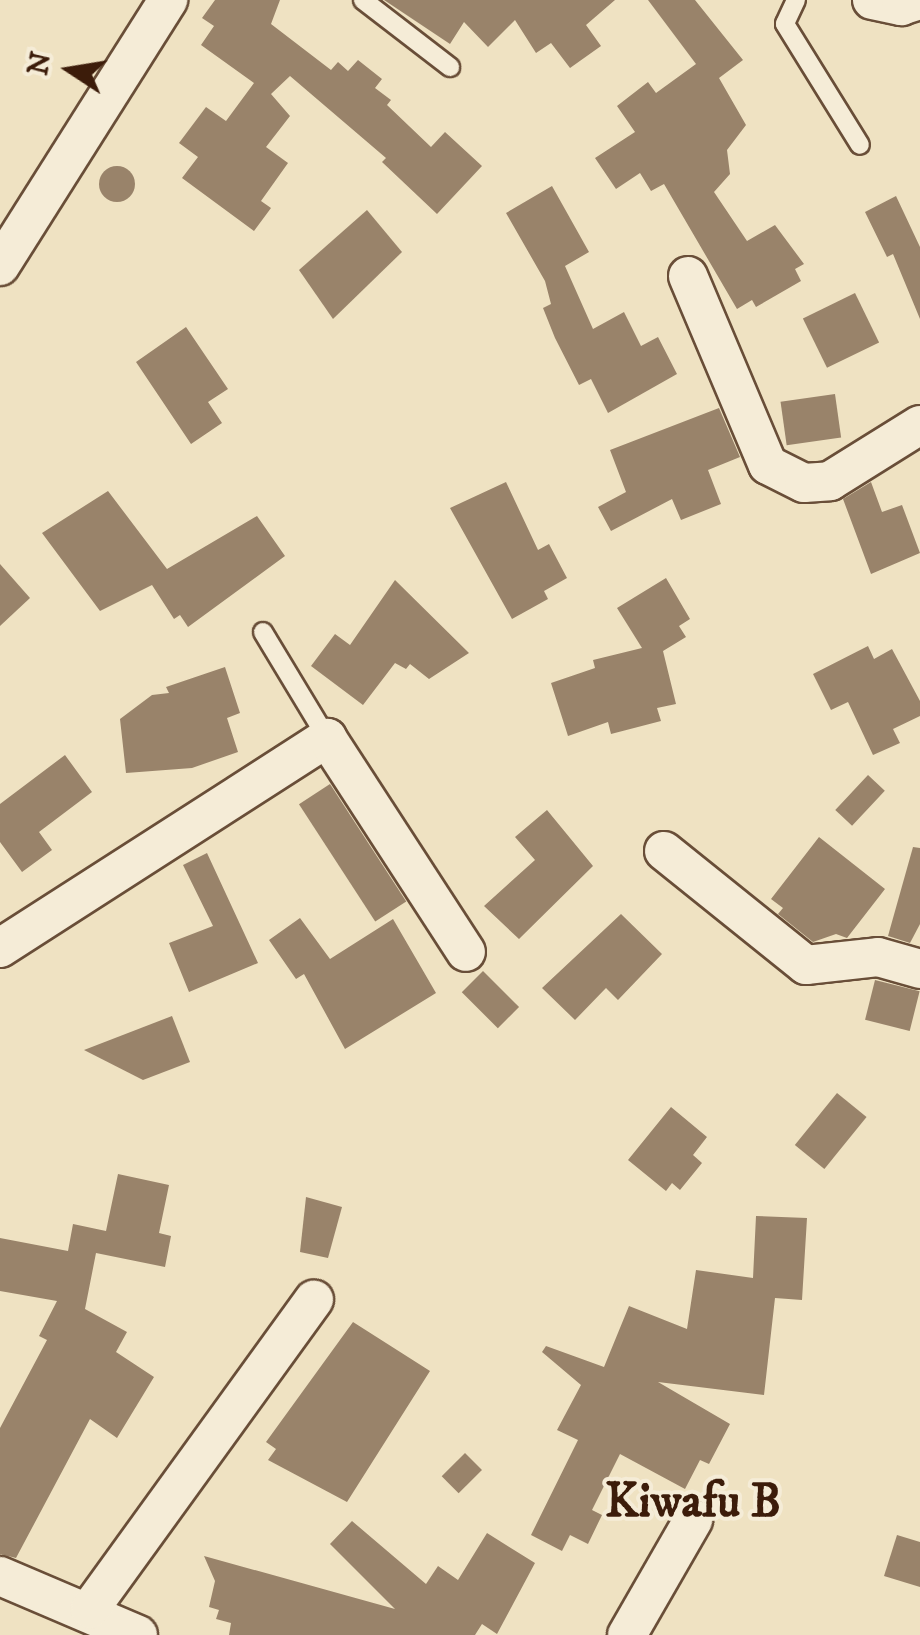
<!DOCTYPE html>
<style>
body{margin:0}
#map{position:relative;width:920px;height:1635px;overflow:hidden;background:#efe2c2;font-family:"IM FELL DW Pica",serif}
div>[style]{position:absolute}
.building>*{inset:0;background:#99836a;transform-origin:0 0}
.round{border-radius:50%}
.roads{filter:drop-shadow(2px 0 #694e38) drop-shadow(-2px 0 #694e38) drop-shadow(0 2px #694e38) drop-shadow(0 -2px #694e38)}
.lane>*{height:18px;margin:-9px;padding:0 9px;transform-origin:9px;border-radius:9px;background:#f5ecd7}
.street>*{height:38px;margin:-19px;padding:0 19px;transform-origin:19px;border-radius:19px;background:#f5ecd7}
span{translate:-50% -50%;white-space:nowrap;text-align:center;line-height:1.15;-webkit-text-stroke:8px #f5ecd7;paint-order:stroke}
.quarter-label{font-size:48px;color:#3c1c0a;font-weight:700}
.north{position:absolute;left:20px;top:20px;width:100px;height:100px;-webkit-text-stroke:8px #f5ecd7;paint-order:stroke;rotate:282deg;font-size:28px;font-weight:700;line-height:40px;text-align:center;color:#3c1c0a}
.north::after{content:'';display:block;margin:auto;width:35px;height:45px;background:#3c1c0a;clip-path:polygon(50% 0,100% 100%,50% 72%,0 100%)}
</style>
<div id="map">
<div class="building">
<i style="clip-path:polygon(215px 0,280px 0,271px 24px,331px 70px,338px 62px,348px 71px,358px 60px,382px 79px,375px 88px,391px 100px,387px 105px,431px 147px,445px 132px,482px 166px,437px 214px,382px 162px,386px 158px,290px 76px,271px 94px,290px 116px,266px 147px,288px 163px,261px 201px,271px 208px,254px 231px,182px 178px,198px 157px,179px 143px,206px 107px,226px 121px,254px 83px,201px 45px,214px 26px,202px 18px)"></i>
<i style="clip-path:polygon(384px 0,615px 0,586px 25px,601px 46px,570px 68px,551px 43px,536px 53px,515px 20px,488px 47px,464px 22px,450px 44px)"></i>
<i style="clip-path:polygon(648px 0,695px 0,743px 60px,719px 78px,746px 125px,727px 150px,730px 174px,714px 192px,747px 241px,775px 225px,804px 264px,795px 269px,801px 281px,756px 307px,752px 300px,737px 309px,664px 184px,651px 191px,640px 173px,616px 189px,595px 158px,635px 132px,617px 106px,648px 82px,656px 93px,696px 64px)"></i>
<i class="round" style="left:99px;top:166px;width:36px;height:36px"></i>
<i style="clip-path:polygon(552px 186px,589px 252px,565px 266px,593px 329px,624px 312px,641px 346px,658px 337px,677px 374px,608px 413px,591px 379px,579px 385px,555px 338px,543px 308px,551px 304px,545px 281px,506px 213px)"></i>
<i style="clip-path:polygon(896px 196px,920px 247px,920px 319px,893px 254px,887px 257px,865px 212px)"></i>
<i style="clip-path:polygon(367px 210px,402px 252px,333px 319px,299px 270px)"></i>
<i style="left:855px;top:293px;width:55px;height:58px;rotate:64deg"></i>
<i style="clip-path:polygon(186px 327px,228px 389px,208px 402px,222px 423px,191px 444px,136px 362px)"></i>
<i style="left:835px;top:394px;width:44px;height:55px;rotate:82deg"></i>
<i style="clip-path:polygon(719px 408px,740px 457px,708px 470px,721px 504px,681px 520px,672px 499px,611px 531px,598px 507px,626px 492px,610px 450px)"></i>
<i style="clip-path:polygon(506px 482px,538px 550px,549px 544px,567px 578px,544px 591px,548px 599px,512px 619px,450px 508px)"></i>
<i style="clip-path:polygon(871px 482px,882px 512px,902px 505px,920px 553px,871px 574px,843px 499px)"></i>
<i style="clip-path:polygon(108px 491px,167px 569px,257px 516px,285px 556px,188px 627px,180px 615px,174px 619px,152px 585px,100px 611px,42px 533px)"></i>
<i style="clip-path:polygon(0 564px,30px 598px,0 626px)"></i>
<i style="clip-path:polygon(666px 578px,690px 619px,679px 626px,686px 637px,663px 651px,676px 704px,657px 708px,661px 721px,611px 734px,608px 722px,568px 736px,551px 683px,595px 668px,593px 660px,642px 648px,617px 608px)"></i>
<i style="clip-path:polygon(395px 580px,469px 653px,429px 679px,410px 664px,406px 669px,395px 663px,363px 705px,311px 666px,335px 634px,350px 645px)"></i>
<i style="clip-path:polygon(868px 646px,874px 659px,892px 649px,920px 701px,920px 716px,893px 729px,900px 743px,873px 755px,848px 702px,831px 710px,813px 674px)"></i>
<i style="clip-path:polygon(225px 667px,240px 713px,227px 718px,238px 752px,192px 768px,126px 773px,120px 719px,152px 695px,169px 693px,166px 687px)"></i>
<i style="clip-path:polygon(65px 755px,92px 792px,39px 832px,52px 850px,22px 872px,0 842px,0 804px)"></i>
<i style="left:868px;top:775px;width:23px;height:48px;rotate:43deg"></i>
<i style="left:330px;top:784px;width:140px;height:37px;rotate:57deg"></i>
<i style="clip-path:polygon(547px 810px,593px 866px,519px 939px,484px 906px,535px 860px,515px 837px)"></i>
<i style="clip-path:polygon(819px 837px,885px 889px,847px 938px,836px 934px,813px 942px,778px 914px,783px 908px,771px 899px)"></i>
<i style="clip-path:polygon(913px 847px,920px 848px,920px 924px,910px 943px,888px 936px)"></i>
<i style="clip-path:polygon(207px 853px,258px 963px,189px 992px,169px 943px,213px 926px,183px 865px)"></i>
<i style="clip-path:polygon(621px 914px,662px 954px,618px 1000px,606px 988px,575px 1020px,542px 988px)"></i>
<i style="clip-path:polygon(300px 918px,330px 959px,393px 919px,436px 993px,345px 1049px,304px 974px,296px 979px,269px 940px)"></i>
<i style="left:483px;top:971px;width:51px;height:30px;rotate:45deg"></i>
<i style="left:875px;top:980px;width:46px;height:41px;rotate:14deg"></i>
<i style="clip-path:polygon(172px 1016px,190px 1062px,143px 1080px,84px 1050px)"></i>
<i style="left:837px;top:1093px;width:38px;height:67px;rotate:39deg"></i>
<i style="clip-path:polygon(671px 1107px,707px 1137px,693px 1155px,702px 1163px,680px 1190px,672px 1183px,666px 1191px,628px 1160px)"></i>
<i style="clip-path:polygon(118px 1174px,169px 1185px,159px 1233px,171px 1236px,165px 1267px,96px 1253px,85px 1309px,127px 1332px,116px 1352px,154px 1377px,117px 1438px,90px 1419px,16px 1558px,0 1554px,0 1428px,47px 1340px,39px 1336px,57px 1301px,0 1291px,0 1238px,68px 1251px,73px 1224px,106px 1231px)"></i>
<i style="clip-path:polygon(306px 1197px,342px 1207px,328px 1258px,300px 1252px)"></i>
<i style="clip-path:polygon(756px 1216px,807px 1218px,802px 1300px,775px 1298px,764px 1395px,658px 1382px,730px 1424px,709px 1464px,700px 1460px,685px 1489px,620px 1454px,592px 1510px,602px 1515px,588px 1544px,570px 1535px,562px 1551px,531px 1535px,578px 1440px,557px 1430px,581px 1385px,542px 1352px,546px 1346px,604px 1367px,629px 1306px,687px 1329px,696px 1270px,753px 1278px)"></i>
<i style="clip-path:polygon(353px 1322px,430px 1371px,347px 1502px,268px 1460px,276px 1449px,266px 1442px)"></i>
<i style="left:465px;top:1453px;width:24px;height:33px;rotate:45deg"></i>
<i style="clip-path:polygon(352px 1521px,426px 1584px,438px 1566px,458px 1580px,487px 1533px,535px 1563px,497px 1634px,482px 1624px,475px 1635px,229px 1635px,231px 1623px,216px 1619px,219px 1610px,209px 1607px,215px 1581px,204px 1556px,395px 1609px,330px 1544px)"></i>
<i style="clip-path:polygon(897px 1535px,920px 1542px,920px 1587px,884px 1576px)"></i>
</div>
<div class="roads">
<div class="lane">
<i style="left:363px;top:0;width:110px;rotate:37.6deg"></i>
<i style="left:796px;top:0;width:26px;rotate:115deg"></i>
<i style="left:785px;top:24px;width:142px;rotate:58.2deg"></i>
<i style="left:263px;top:632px;width:124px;rotate:58.9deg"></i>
</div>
<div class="street">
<i style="left:872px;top:0;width:30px;rotate:12deg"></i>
<i style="left:901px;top:6px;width:20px;rotate:-18deg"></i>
<i style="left:0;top:266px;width:315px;rotate:-57.7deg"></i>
<i style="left:688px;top:276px;width:205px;rotate:67.1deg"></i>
<i style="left:768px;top:465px;width:40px;rotate:26.6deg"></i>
<i style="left:804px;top:483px;width:26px;rotate:-4deg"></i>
<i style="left:830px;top:481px;width:106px;rotate:-31.9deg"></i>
<i style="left:664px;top:851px;width:182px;rotate:38.8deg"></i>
<i style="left:806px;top:965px;width:72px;rotate:-6.3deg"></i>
<i style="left:878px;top:957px;width:44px;rotate:15.9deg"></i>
<i style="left:0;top:948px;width:389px;rotate:-32.7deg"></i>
<i style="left:327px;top:738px;width:255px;rotate:57deg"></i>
<i style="left:0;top:1576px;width:150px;rotate:23.1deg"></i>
<i style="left:90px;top:1609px;width:382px;rotate:-54.1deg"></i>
<i style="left:627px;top:1635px;width:133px;rotate:-60.1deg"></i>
</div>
</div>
<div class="quarter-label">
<span style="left:693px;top:1503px">Kiwafu B</span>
</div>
<div class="north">N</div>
</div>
